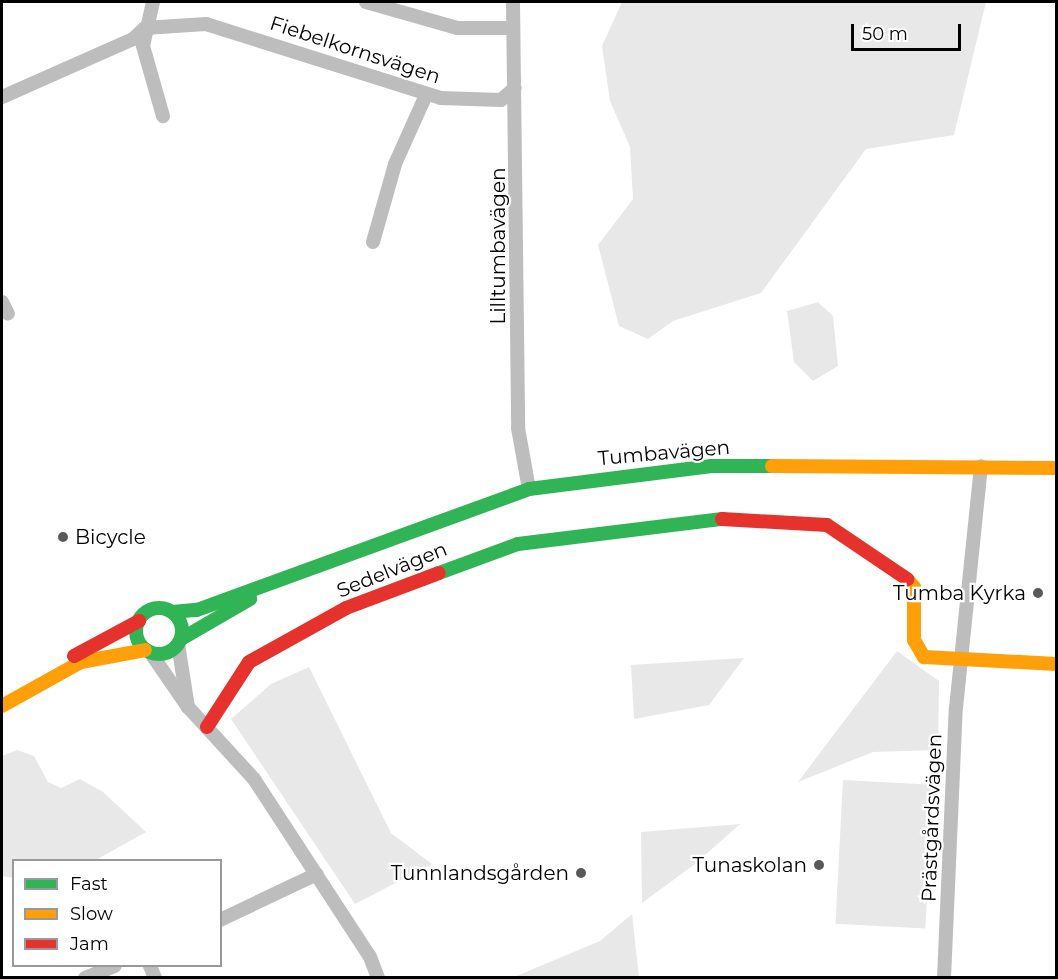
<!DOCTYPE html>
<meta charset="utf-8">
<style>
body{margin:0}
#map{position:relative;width:1058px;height:979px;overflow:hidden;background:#fff;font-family:Montserrat,sans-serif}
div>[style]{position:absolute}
.green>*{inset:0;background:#e8e8e8;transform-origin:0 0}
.street>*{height:14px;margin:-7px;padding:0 7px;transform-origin:7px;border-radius:7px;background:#bdbdbd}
.fast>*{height:14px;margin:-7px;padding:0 7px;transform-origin:7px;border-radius:7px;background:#30b455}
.fast>.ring{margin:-7px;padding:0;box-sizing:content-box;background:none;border:14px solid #30b455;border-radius:50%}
.slow>*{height:14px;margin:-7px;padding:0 7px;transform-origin:7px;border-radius:7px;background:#ff9f0a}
.jam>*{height:14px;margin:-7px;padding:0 7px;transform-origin:7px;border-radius:7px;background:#e5322d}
.dots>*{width:16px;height:16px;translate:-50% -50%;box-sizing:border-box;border:3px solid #fff;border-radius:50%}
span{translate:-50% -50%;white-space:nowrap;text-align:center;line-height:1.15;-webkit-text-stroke:4.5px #fff;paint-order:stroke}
.street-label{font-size:20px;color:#000}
.poi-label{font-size:20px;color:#000}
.left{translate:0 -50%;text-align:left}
.right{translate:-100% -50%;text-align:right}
.frame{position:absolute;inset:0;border:3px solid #000;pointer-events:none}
.legend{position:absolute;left:12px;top:859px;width:210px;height:108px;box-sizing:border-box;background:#fff;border:2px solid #999;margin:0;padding:8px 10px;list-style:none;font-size:18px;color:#000}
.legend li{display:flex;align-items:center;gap:12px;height:30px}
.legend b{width:30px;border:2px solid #999}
.scale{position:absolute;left:851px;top:24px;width:110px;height:27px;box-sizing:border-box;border:3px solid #000;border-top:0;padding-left:8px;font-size:18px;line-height:21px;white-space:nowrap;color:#000;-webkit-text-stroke:4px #fff;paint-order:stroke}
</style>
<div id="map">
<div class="green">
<i style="clip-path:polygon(622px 2px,986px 2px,954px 135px,866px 149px,761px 293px,673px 321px,648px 339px,619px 326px,598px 245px,633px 199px,630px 147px,610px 101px,602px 46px)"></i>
<i style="clip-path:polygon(818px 302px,833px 316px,838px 366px,813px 381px,794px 362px,787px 311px)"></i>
<i style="clip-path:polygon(897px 651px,939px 681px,938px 750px,873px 752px,798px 782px)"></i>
<i style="clip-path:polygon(744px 658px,709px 705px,634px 719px,631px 665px)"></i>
<i style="clip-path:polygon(309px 667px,391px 833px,432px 864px,355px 904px,231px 719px,271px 684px)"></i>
<i style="clip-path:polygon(17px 750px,34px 756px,48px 782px,61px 788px,80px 779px,103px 792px,146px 832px,96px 860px,14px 860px,13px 878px,2px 876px,2px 756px)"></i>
<i style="left:843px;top:780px;width:90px;height:144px;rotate:3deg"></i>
<i style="clip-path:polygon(740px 824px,695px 864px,642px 903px,641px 832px)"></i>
<i style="clip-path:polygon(632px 914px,639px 977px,514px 977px,600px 941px)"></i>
</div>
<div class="street">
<i style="left:153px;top:2px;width:45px;rotate:102.8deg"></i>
<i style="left:143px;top:46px;width:73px;rotate:74.1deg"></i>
<i style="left:366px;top:2px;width:95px;rotate:15.9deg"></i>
<i style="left:457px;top:28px;width:56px"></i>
<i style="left:513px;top:2px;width:426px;rotate:89.3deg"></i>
<i style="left:518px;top:428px;width:62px;rotate:79.8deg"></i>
<i style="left:145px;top:28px;width:61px;rotate:-3.8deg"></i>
<i style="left:206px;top:24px;width:245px;rotate:17.5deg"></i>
<i style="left:440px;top:98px;width:61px;rotate:1.9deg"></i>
<i style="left:501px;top:100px;width:18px;rotate:-41deg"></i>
<i style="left:2px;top:97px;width:143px;rotate:-23.9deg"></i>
<i style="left:133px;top:39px;width:16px;rotate:-43deg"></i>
<i style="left:373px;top:242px;width:81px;rotate:-74.2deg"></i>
<i style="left:395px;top:164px;width:76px;rotate:-65.8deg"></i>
<i style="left:2px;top:302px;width:13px;rotate:63deg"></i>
<i style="left:150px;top:652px;width:67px;rotate:55.4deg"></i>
<i style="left:188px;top:707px;width:64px;rotate:-99deg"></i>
<i style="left:188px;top:707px;width:98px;rotate:47.5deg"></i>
<i style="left:254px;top:779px;width:212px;rotate:56.9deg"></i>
<i style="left:370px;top:957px;width:22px;rotate:69deg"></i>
<i style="left:220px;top:920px;width:107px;rotate:-25.4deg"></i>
<i style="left:150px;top:966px;width:13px;rotate:67deg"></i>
<i style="left:85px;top:978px;width:32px;rotate:-22deg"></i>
<i style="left:944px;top:978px;width:270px;rotate:-87.5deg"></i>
<i style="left:956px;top:708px;width:243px;rotate:-84.1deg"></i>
</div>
<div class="fast">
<i style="left:439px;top:573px;width:84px;rotate:-20.2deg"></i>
<i style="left:518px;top:544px;width:206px;rotate:-7deg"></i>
<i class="ring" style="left:136px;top:608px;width:32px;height:32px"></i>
<i style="left:172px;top:612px;width:25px;rotate:-5deg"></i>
<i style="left:197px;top:610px;width:353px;rotate:-20deg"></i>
<i style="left:529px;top:489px;width:184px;rotate:-7.2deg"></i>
<i style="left:712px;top:466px;width:60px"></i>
<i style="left:181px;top:639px;width:80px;rotate:-30.1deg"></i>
</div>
<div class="slow">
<i style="left:772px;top:466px;width:284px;rotate:0.4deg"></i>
<i style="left:907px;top:579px;width:11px;rotate:49deg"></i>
<i style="left:914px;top:587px;width:53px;rotate:90deg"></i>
<i style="left:914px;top:640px;width:20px;rotate:60deg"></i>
<i style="left:924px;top:657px;width:132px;rotate:3deg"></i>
<i style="left:2px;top:706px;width:90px;rotate:-29.1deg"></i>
<i style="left:81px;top:662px;width:65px;rotate:-10.6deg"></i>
</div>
<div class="jam">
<i style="left:722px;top:519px;width:105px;rotate:3.3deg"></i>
<i style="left:827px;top:525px;width:97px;rotate:34deg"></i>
<i style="left:74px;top:656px;width:74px;rotate:-28.3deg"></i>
<i style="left:207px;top:727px;width:77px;rotate:-57.1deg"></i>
<i style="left:249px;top:662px;width:111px;rotate:-29.1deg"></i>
<i style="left:346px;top:608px;width:99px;rotate:-20.6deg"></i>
</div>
<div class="dots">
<i style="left:63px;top:537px;background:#595959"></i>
<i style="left:1038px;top:593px;background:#595959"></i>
<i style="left:819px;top:865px;background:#595959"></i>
<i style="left:581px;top:873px;background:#595959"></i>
</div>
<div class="street-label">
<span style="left:355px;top:50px;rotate:18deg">Fiebelkornsvägen</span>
<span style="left:498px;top:246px;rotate:-90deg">Lilltumbavägen</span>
<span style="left:664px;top:453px;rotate:-5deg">Tumbavägen</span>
<span style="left:392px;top:570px;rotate:-22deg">Sedelvägen</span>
<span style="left:932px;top:818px;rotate:-88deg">Prästgårdsvägen</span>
</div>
<div class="poi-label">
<span class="left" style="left:75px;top:537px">Bicycle</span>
<span class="right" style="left:1026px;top:593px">Tumba Kyrka</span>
<span class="right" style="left:807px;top:865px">Tunaskolan</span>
<span class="right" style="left:569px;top:873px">Tunnlandsgården</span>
</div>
<div class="frame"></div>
<ul class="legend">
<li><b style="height:8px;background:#30b455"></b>Fast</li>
<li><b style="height:8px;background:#ff9f0a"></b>Slow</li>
<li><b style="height:8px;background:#e5322d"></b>Jam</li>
</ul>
<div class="scale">50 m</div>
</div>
